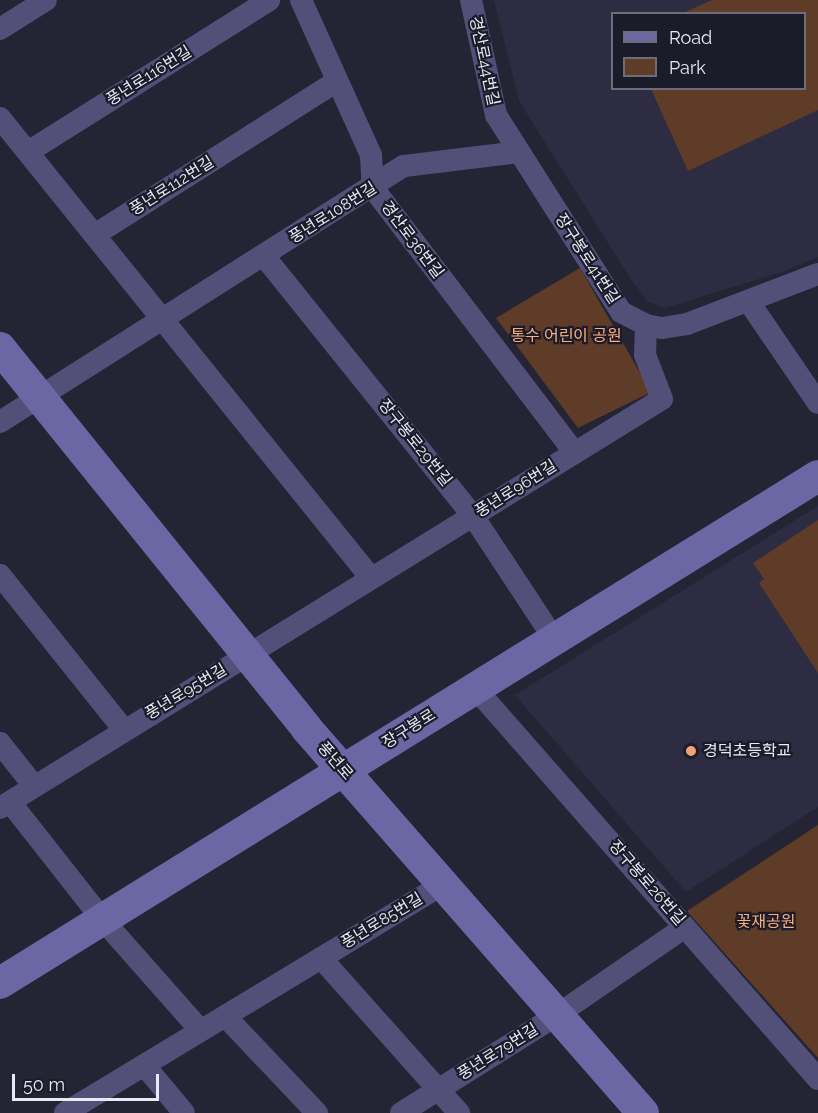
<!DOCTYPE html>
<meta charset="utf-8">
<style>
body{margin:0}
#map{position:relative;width:818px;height:1113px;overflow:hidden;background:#252434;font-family:Raleway,"Noto Sans KR",sans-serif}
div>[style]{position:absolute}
.built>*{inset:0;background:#2d2c42}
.green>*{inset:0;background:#5f3c27}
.street>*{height:22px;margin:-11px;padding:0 11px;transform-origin:11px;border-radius:11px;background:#525078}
.secondary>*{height:32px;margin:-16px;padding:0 16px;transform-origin:16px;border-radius:16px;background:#6b67a5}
.dots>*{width:16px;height:16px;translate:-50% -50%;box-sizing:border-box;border:3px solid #1b1b2a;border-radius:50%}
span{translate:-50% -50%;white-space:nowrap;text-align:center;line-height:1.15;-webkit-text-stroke:4.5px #1b1b2a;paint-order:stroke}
.street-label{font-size:16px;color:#e9e9f3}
.park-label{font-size:16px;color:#fcad7e}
.poi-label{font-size:16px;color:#e9e9f3}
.left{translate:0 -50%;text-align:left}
.legend{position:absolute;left:611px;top:12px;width:195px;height:78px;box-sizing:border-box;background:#1b1b2a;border:2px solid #6d6d7a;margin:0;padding:8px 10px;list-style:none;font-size:18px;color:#e9e9f3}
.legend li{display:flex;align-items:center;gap:12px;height:30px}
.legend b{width:30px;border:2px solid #6d6d7a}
.scale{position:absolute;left:12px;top:1074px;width:147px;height:27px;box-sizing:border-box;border:3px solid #e9e9f3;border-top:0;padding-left:8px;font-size:18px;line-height:21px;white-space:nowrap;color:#e9e9f3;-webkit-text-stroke:4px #1b1b2a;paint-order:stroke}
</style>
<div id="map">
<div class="built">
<i style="clip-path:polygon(evenodd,494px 0,818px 0,818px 257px,782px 272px,665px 308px,648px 302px,630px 278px,519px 101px,494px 0,612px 14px,804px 14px,804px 88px,612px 88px,612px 14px)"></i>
<i style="clip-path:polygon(818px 506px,818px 807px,686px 892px,515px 695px)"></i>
</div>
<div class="green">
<i style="clip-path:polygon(712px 0,818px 0,818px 110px,688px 171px,651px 89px,804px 88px,804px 14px,683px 13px)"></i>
<i style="clip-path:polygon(580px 268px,651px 392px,578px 428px,496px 318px)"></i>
<i style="clip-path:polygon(818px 520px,818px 673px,759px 583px,764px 579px,753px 563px)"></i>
<i style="clip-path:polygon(818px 825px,818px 1058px,687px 911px)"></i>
</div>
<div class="street">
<i style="left:301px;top:0;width:170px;rotate:65.7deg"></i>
<i style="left:371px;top:155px;width:33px;rotate:87deg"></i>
<i style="left:373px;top:188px;width:333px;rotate:52.7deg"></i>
<i style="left:471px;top:0;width:118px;rotate:77.7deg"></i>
<i style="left:496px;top:115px;width:233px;rotate:57.6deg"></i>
<i style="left:621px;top:312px;width:28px;rotate:27deg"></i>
<i style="left:646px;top:325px;width:16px;rotate:11deg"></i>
<i style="left:662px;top:328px;width:25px;rotate:-9deg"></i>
<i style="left:687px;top:324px;width:140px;rotate:-20.9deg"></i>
<i style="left:0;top:29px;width:54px;rotate:-32.2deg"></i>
<i style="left:0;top:118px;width:591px;rotate:51.11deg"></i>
<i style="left:28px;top:152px;width:285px;rotate:-32.2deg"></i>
<i style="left:96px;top:234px;width:285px;rotate:-32.4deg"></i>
<i style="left:264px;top:256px;width:334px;rotate:51.2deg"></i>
<i style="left:473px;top:516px;width:147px;rotate:56.6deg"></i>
<i style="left:749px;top:302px;width:122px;rotate:55.7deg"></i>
<i style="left:0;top:422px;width:478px;rotate:-32.4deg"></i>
<i style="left:404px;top:166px;width:116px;rotate:-6.9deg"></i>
<i style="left:0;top:575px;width:198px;rotate:51.3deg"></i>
<i style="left:475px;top:688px;width:520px;rotate:48.74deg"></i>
<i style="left:0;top:743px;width:55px;rotate:51.7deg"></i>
<i style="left:10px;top:802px;width:149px;rotate:51.8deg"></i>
<i style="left:102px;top:919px;width:149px;rotate:48.5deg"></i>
<i style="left:0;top:808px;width:778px;rotate:-31.71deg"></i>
<i style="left:662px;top:399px;width:47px;rotate:-111.1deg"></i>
<i style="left:645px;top:355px;width:30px;rotate:-88deg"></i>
<i style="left:321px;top:958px;width:208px;rotate:48.3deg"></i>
<i style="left:225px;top:1016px;width:134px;rotate:46.5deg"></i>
<i style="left:144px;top:1065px;width:62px;rotate:50.2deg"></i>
<i style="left:65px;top:1113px;width:441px;rotate:-31.2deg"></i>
<i style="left:401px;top:1113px;width:184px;rotate:-32.1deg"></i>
<i style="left:557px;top:1015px;width:155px;rotate:-34.5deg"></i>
</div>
<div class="secondary">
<i style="left:0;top:348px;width:489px;rotate:51.1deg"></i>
<i style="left:307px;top:729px;width:510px;rotate:48.81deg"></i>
<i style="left:0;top:983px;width:962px;rotate:-31.79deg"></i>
</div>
<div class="dots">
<i style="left:691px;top:751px;background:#efa376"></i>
</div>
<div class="street-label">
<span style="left:484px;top:61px;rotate:78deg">경산로44번길</span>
<span style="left:149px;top:76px;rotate:-32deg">풍년로116번길</span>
<span style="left:172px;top:186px;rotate:-32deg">풍년로112번길</span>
<span style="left:333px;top:213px;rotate:-32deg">풍년로108번길</span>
<span style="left:412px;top:240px;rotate:53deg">경산로36번길</span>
<span style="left:587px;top:259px;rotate:57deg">장구봉로41번길</span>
<span style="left:415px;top:443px;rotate:51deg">장구봉로29번길</span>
<span style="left:516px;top:489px;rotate:-32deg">풍년로96번길</span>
<span style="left:186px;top:692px;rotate:-31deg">풍년로95번길</span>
<span style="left:409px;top:729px;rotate:-32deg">장구봉로</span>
<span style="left:335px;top:761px;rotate:49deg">풍년로</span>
<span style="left:647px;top:883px;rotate:49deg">장구봉로26번길</span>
<span style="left:382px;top:921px;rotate:-31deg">풍년로85번길</span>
<span style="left:498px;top:1052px;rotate:-32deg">풍년로79번길</span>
</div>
<div class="park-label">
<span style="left:566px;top:336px">통수 어린이 공원</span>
<span style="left:766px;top:922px">꽃재공원</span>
</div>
<div class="poi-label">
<span class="left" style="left:703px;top:751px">경덕초등학교</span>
</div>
<ul class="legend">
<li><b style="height:8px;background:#6b67a5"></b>Road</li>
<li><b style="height:16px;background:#5f3c27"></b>Park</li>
</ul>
<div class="scale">50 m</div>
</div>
